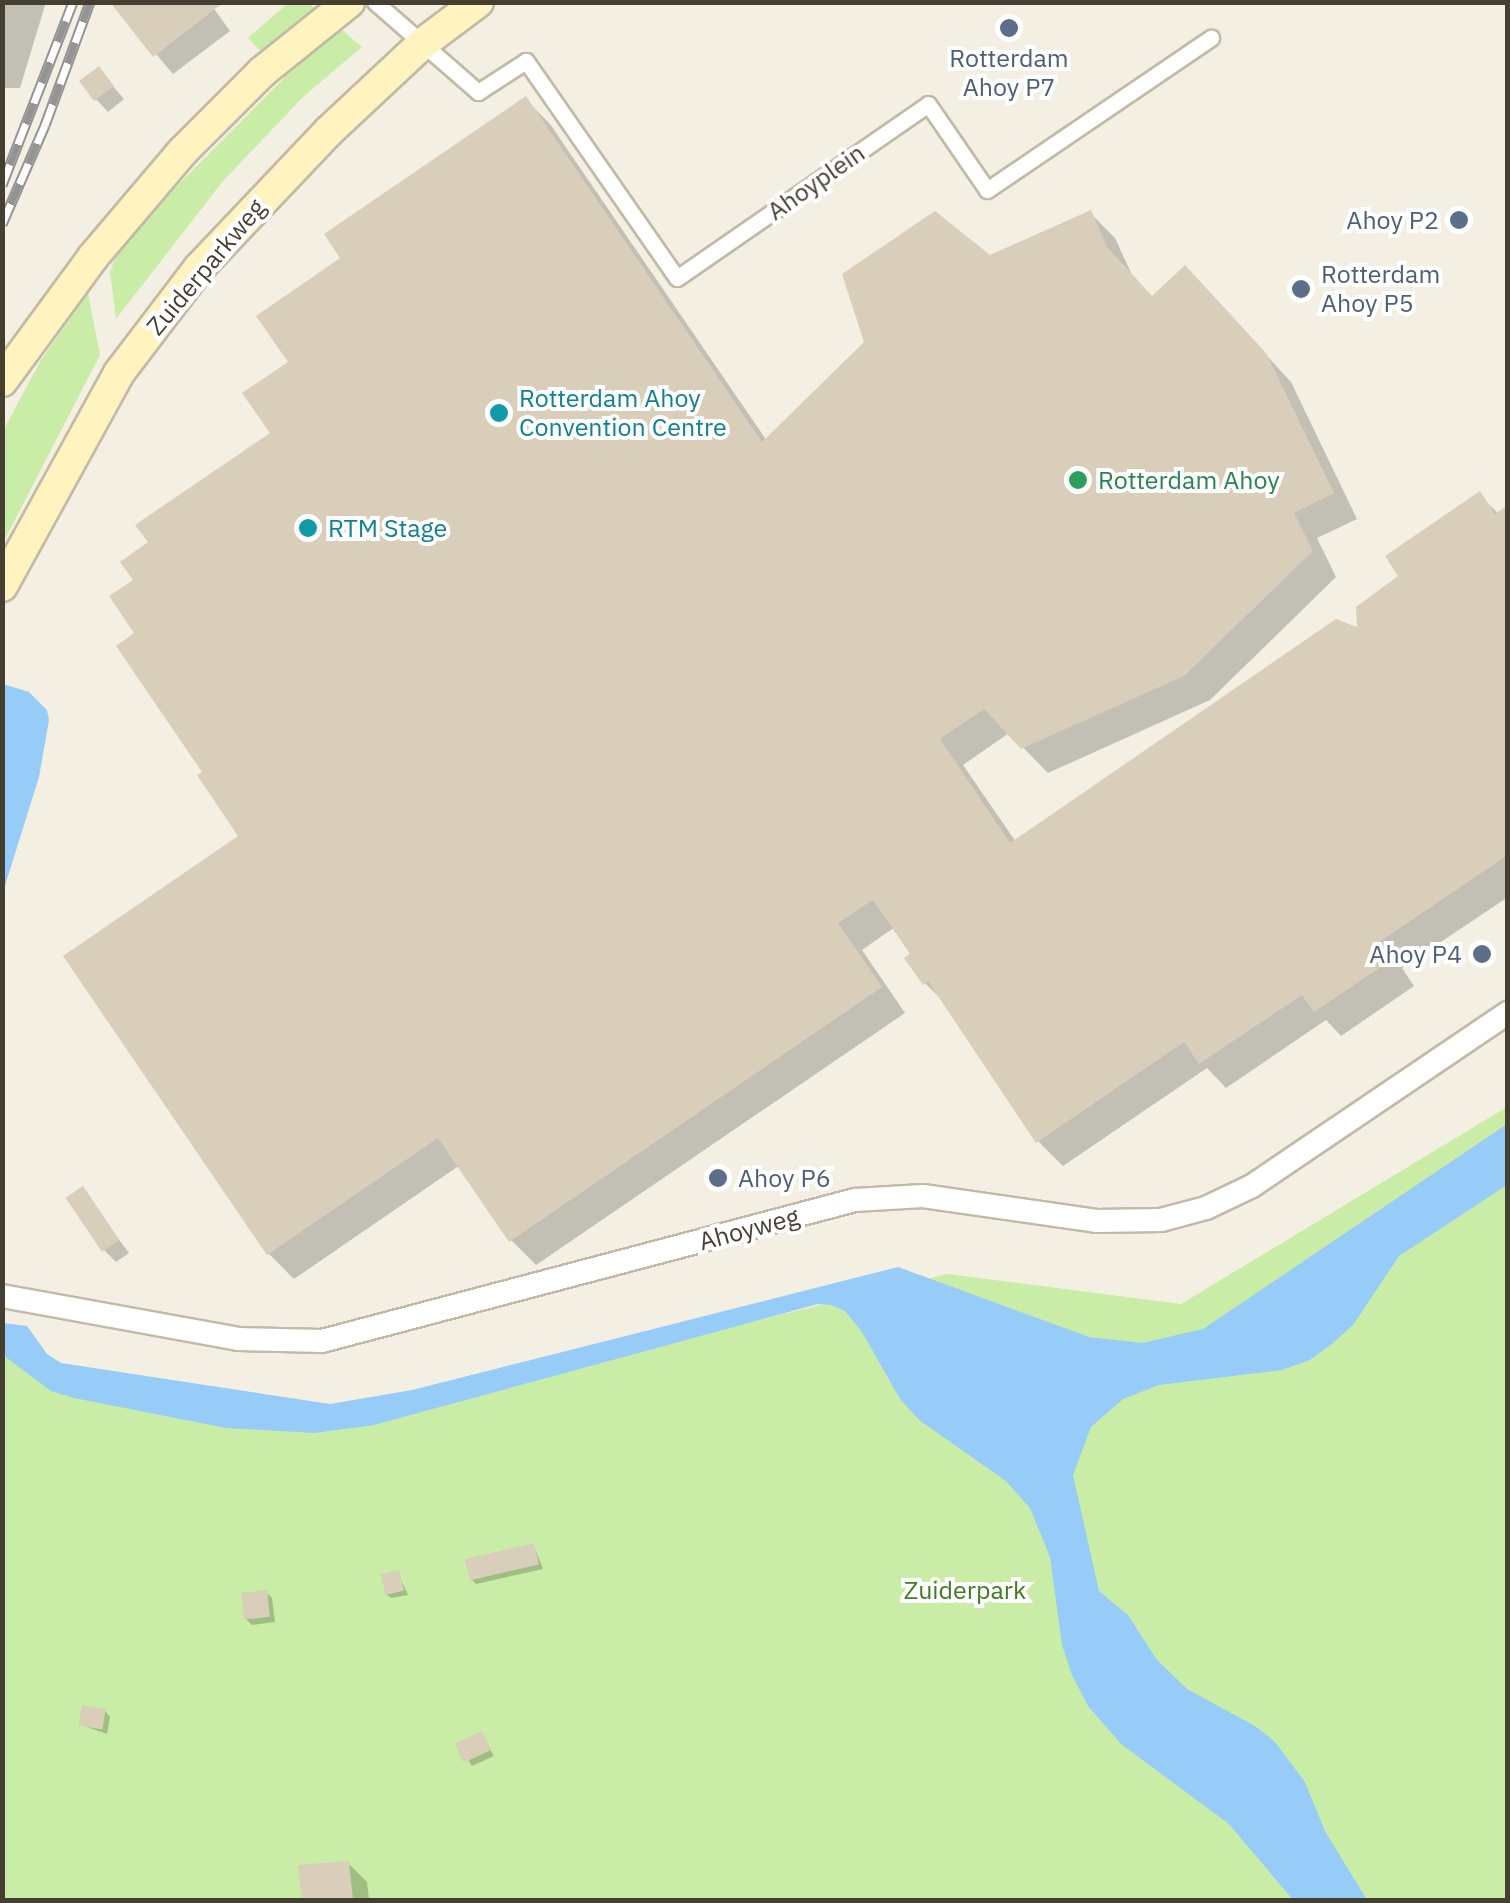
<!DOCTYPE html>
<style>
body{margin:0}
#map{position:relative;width:1510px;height:1903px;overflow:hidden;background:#f3efe2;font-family:"IBM Plex Sans",sans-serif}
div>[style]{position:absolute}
.green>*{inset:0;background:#c9eda6}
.water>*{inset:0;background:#97cbf8}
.shadow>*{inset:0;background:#0003}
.building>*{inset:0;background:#d9ceb9;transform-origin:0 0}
.roads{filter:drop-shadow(2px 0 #c2baa7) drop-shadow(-2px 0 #c2baa7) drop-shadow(0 2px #c2baa7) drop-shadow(0 -2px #c2baa7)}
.pedestrian>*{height:15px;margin:-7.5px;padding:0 7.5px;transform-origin:7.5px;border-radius:7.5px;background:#fff}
.minor>*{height:22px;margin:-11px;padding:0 11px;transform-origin:11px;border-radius:11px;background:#fff}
.secondary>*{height:30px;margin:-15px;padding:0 15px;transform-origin:15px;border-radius:15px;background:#fff3c0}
.rail>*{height:11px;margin-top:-5.5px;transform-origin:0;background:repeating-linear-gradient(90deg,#fff 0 22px,#949494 0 44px);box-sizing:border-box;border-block:2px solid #949494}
.dots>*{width:28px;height:28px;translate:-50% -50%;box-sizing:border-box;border:5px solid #fff;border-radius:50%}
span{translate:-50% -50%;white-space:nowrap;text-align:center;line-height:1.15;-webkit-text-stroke:8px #fff;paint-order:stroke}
.service-label{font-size:25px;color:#4e5e75}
.right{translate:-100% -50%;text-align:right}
.left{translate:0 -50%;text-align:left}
.street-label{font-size:25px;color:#453f32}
.culture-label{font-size:25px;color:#0d838f}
.leisure-label{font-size:25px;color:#27864d}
.park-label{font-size:25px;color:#3e7d20}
.frame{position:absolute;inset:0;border:5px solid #453f32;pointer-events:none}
</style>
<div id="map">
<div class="green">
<i style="clip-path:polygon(288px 3px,308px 3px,321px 13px,267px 57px,248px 38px)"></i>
<i style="clip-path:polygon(336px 25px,362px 47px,303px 97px,223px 181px,116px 319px,110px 272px,116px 256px,170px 193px,285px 77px,281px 71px)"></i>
<i style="clip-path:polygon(88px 293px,100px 355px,3px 543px,3px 431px,41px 360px)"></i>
<i style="clip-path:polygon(1507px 1107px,1507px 1900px,3px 1900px,2px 1355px,306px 1410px,632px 1351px,947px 1274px,1181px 1304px)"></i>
</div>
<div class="water">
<i style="clip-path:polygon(3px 684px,29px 692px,47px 710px,49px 720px,39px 777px,3px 892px)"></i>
<i style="clip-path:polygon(1507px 1124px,1507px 1185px,1399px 1256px,1353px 1325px,1333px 1343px,1310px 1360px,1282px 1370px,1159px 1385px,1123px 1399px,1091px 1427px,1073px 1475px,1099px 1591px,1128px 1615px,1157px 1660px,1187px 1689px,1255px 1726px,1275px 1742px,1305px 1782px,1325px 1831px,1367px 1900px,1293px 1900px,1229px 1824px,1121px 1744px,1088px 1706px,1072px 1675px,1062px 1645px,1050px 1557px,1030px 1508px,1006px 1481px,919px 1420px,900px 1399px,862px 1332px,845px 1311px,831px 1305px,818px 1304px,374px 1425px,315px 1433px,226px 1428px,74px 1398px,51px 1391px,3px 1355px,3px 1323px,27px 1326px,47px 1354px,61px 1363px,330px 1404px,412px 1390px,898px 1267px,1089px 1337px,1142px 1343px,1203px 1329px)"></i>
</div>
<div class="shadow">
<i style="clip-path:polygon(2px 2px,46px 2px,20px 88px,2px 88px)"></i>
<i style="clip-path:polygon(209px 2px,230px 31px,173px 74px,117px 8px)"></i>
<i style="clip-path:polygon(99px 70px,124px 99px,108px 112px,96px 99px)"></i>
<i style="clip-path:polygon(525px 99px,550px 124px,767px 441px,990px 258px,1090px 213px,1115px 238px,1132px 275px,1153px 298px,1210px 294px,1291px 382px,1357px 519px,1317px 538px,1336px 577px,1210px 700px,1048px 773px,1009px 733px,963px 765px,1016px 842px,1360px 631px,1402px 577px,1479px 495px,1499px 514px,1508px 508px,1508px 897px,1402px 968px,1414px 986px,1341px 1036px,1326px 1020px,1226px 1088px,1207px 1068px,1063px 1166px,1038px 1141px,950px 1008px,925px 983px,914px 955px,895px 927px,862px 950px,905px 1013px,536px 1265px,511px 1240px,460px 1165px,294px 1279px,269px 1254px,66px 956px,242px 836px,138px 634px,136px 581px,151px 543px,273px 434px,291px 363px,344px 258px)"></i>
<i style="clip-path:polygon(82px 1190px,129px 1253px,116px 1262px,104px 1250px)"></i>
<i style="clip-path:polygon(534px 1546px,543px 1569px,476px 1584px,470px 1578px)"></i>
<i style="clip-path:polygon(398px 1573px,408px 1595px,391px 1598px,385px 1593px)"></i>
<i style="clip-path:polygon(266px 1592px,272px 1598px,275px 1622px,252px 1625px,246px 1619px)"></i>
<i style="clip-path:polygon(105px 1711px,110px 1717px,107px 1734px,81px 1725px)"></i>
<i style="clip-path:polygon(481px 1734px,494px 1756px,472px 1766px,458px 1744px)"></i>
<i style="clip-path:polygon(348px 1863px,367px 1882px,369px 1900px,304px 1900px,301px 1868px)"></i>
</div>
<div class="building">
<i style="clip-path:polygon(110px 2px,224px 2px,153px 57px)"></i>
<i style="left:99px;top:66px;width:25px;height:25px;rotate:53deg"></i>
<i style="clip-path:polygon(526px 96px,762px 442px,864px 342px,842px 274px,935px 211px,990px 255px,1091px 210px,1107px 247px,1152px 296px,1185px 265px,1266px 353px,1334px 493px,1294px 513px,1313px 551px,1184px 676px,1021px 749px,984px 709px,940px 739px,1010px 843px,1336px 619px,1357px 627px,1356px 607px,1398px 576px,1385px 556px,1480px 491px,1495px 514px,1508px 505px,1508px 855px,1379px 942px,1391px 960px,1314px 1012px,1302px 995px,1199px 1064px,1184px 1042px,1036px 1143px,928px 981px,923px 985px,904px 958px,910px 954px,873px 900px,838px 923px,882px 987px,509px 1242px,438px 1138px,267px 1255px,63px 956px,238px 836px,197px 775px,202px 772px,116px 646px,134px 633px,109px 596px,133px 580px,120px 562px,148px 542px,135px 525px,270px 433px,242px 393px,288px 362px,256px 316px,340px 258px,324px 234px)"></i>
<i style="left:83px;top:1186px;width:65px;height:21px;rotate:56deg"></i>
<i style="left:534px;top:1543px;width:22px;height:71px;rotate:77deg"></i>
<i style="left:399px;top:1570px;width:21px;height:19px;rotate:76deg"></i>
<i style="left:267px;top:1590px;width:27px;height:26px;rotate:84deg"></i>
<i style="left:82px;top:1705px;width:24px;height:21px;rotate:9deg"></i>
<i style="left:482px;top:1731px;width:21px;height:30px;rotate:65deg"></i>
<i style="clip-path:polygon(349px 1861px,353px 1900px,302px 1900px,298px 1865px)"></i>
</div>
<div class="roads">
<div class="pedestrian">
<i style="left:375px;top:2px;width:137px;rotate:41.1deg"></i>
<i style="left:478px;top:92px;width:57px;rotate:-32.9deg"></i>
<i style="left:526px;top:61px;width:264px;rotate:55.2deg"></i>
<i style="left:677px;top:278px;width:305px;rotate:-34.7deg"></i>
<i style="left:928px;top:104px;width:104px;rotate:55.5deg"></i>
<i style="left:987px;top:190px;width:271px;rotate:-34.2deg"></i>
</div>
<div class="minor">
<i style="left:2px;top:1296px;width:240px;rotate:10.3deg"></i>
<i style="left:238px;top:1339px;width:84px;rotate:1.4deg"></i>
<i style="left:322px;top:1341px;width:551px;rotate:-14.82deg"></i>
<i style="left:855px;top:1200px;width:68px;rotate:-3.4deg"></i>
<i style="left:923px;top:1196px;width:175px;rotate:8.2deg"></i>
<i style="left:1096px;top:1221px;width:65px;rotate:-0.9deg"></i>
<i style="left:1161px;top:1220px;width:47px;rotate:-14.9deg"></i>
<i style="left:1206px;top:1208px;width:51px;rotate:-25.6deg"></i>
<i style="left:1252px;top:1186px;width:309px;rotate:-34.1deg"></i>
</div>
<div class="secondary">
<i style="left:2px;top:381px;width:154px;rotate:-53.7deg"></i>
<i style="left:93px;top:257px;width:139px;rotate:-49.7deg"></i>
<i style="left:183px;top:151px;width:112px;rotate:-45deg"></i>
<i style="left:262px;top:72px;width:112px;rotate:-38.8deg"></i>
<i style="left:2px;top:586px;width:243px;rotate:-61.2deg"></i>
<i style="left:119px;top:373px;width:132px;rotate:-52.7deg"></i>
<i style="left:199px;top:268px;width:189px;rotate:-46.5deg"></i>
<i style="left:329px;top:131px;width:127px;rotate:-43.1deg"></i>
<i style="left:422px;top:44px;width:70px;rotate:-36.9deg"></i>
</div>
</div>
<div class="rail">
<i style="left:2px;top:185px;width:196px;rotate:-68.8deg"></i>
<i style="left:2px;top:224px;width:108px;rotate:-66.5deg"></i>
<i style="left:45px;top:125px;width:131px;rotate:-69.9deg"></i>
</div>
<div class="dots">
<i style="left:1009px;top:28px;background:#5c6f8a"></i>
<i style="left:1459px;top:220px;background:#5c6f8a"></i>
<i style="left:1301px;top:289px;background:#5c6f8a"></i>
<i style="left:499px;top:413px;background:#0f9aa8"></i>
<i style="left:1078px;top:480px;background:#2e9e5b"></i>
<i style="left:308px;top:528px;background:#0f9aa8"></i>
<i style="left:1482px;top:954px;background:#5c6f8a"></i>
<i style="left:718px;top:1178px;background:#5c6f8a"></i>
</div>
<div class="service-label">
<span style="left:1009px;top:73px">Rotterdam<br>Ahoy P7</span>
<span class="right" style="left:1439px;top:220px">Ahoy P2</span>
<span class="left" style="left:1321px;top:289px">Rotterdam<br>Ahoy P5</span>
<span class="right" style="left:1462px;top:954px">Ahoy P4</span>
<span class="left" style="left:738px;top:1178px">Ahoy P6</span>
</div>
<div class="street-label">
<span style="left:816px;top:182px;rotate:-35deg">Ahoyplein</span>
<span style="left:206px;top:267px;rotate:-50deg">Zuiderparkweg</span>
<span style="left:749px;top:1229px;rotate:-15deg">Ahoyweg</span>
</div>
<div class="culture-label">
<span class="left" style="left:519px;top:413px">Rotterdam Ahoy<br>Convention Centre</span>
<span class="left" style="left:328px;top:528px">RTM Stage</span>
</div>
<div class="leisure-label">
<span class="left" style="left:1098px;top:480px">Rotterdam Ahoy</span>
</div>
<div class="park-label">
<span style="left:965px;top:1590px">Zuiderpark</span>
</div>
<div class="frame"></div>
</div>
